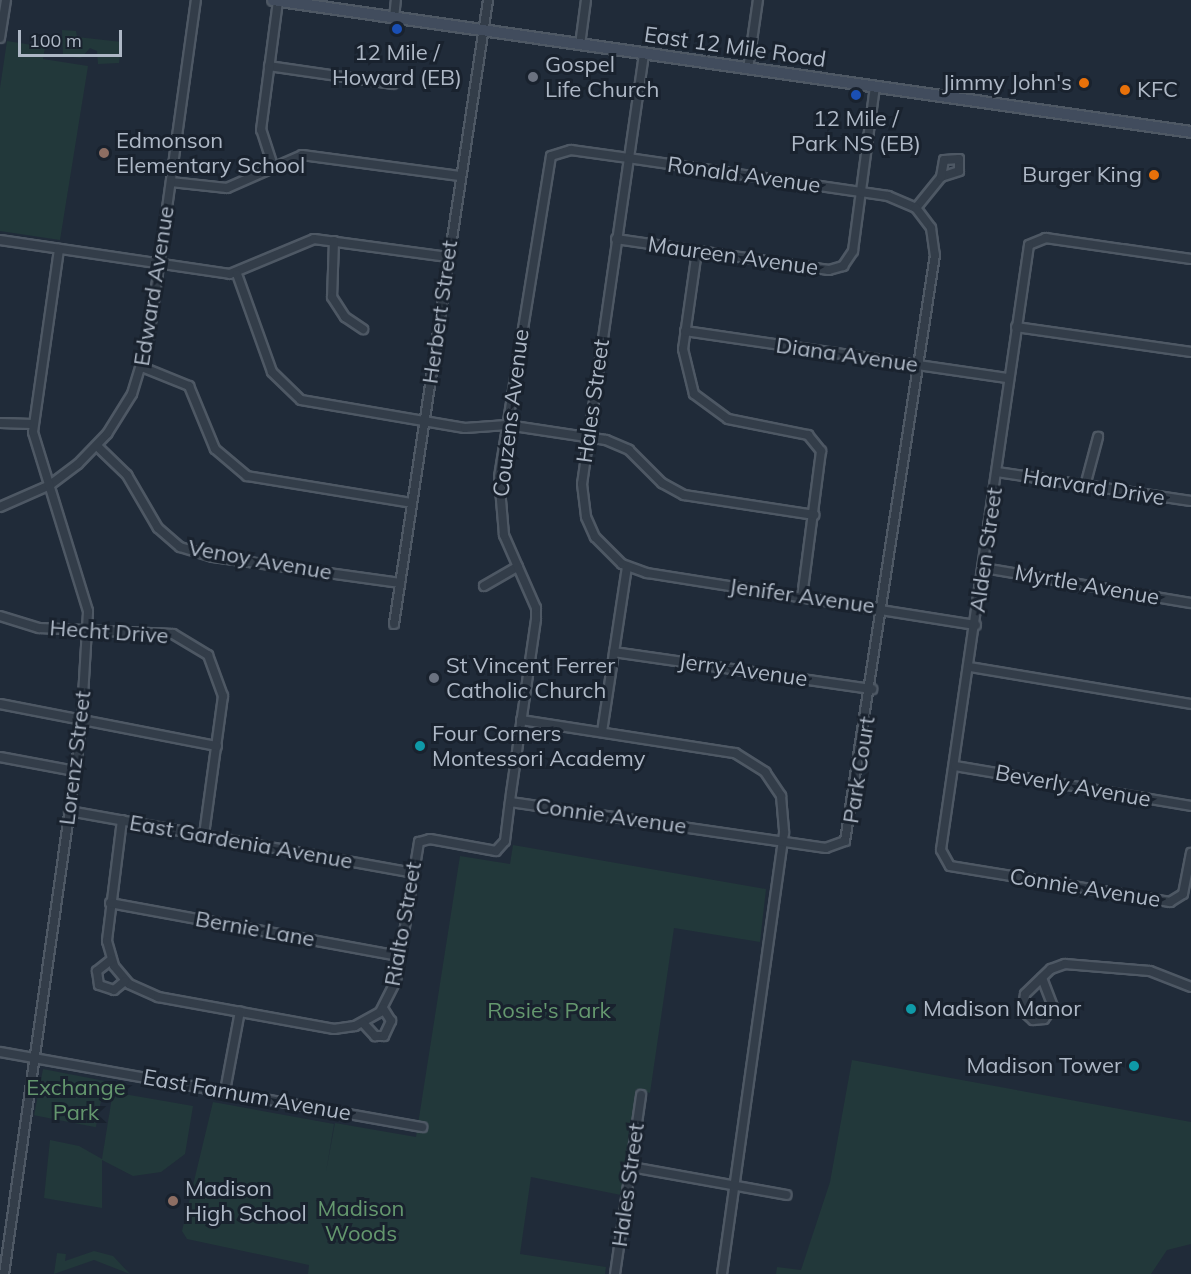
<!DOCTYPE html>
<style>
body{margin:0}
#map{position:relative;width:1191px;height:1274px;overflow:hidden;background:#202b39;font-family:Mulish,sans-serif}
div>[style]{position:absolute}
.green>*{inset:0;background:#22383a;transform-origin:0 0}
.roads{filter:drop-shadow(2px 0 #4e5864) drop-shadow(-2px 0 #4e5864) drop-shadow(0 2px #4e5864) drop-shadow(0 -2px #4e5864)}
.street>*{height:8px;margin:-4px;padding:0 4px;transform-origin:4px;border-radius:4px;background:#333d49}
.secondary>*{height:10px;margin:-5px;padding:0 5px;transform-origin:5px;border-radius:5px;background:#414c5d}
.dots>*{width:16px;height:16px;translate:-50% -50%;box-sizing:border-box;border:3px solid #19222e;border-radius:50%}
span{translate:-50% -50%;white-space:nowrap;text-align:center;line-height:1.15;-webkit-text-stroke:6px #19222e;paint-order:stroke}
.street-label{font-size:22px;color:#aeb8c6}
.poi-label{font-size:22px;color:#aeb8c6}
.left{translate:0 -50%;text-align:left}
.right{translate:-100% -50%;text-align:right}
.park-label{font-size:22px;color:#64976e}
.scale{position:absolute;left:18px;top:30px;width:104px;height:27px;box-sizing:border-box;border:3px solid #aeb8c6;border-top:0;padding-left:8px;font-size:18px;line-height:21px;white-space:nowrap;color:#aeb8c6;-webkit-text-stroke:4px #19222e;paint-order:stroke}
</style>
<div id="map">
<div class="green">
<i style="clip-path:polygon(62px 30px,76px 31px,77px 37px,122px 42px,119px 63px,98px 64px,97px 51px,90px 48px,81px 58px,63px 56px)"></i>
<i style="clip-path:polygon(7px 41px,45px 47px,43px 59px,88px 66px,60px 240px,0 231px,0 88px)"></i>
<i style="clip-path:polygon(513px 845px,766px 889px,760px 942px,674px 928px,650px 1093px,636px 1089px,621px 1195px,531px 1177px,520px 1254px,606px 1267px,605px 1274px,308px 1274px,309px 1265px,187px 1239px,182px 1231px,213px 1102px,334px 1124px,326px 1172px,335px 1123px,416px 1137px,460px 856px,510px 864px)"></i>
<i style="clip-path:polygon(852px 1060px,1191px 1122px,1191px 1244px,1167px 1250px,1151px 1274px,776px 1274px,777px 1267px,801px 1270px,830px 1182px)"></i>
<i style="left:43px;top:1069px;width:63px;height:47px;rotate:11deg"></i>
<i style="clip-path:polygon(118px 1093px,193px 1106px,185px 1154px,161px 1172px,133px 1176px,102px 1160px,102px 1208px,44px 1198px,50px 1140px,79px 1146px,102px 1159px,112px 1097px)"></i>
<i style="clip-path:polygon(94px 1251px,113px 1256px,130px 1274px,94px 1260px,54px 1274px,57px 1253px,66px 1254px,65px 1261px)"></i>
</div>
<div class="roads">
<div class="street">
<i style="left:394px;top:18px;width:18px;rotate:-84deg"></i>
<i style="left:0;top:38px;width:38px;rotate:-81deg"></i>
<i style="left:580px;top:45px;width:45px;rotate:-82.4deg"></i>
<i style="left:644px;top:54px;width:434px;rotate:98.2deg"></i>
<i style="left:582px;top:484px;width:33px;rotate:83deg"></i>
<i style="left:586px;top:517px;width:22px;rotate:66deg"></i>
<i style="left:595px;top:537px;width:38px;rotate:45deg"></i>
<i style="left:622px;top:564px;width:27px;rotate:20deg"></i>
<i style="left:647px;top:573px;width:333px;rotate:9deg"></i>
<i style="left:269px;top:66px;width:125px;rotate:8.3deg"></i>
<i style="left:748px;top:69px;width:70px;rotate:-81.8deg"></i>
<i style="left:273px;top:166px;width:38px;rotate:-108deg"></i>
<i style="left:261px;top:130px;width:130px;rotate:-82.5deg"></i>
<i style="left:171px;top:182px;width:56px;rotate:6.1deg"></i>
<i style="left:227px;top:188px;width:82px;rotate:-23.7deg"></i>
<i style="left:302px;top:155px;width:159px;rotate:7.6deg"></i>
<i style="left:916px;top:208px;width:40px;rotate:-51deg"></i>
<i style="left:941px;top:177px;width:19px;rotate:-18deg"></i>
<i style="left:959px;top:171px;width:12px;rotate:-90deg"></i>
<i style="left:959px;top:159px;width:15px;rotate:176deg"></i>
<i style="left:944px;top:160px;width:17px;rotate:100deg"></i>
<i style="left:616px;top:239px;width:215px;rotate:8.3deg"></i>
<i style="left:829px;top:270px;width:15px;rotate:-16deg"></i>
<i style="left:843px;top:266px;width:18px;rotate:-56deg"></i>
<i style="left:853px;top:251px;width:165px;rotate:-82.4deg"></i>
<i style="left:0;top:240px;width:232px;rotate:8.4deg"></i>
<i style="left:230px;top:274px;width:91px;rotate:-22.6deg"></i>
<i style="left:314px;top:239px;width:135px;rotate:7.7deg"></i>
<i style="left:334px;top:241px;width:56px;rotate:92deg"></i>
<i style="left:332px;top:297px;width:24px;rotate:57deg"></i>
<i style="left:345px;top:317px;width:22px;rotate:34deg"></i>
<i style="left:697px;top:251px;width:99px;rotate:98.1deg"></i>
<i style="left:683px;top:349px;width:46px;rotate:76.3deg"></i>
<i style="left:694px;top:394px;width:42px;rotate:36.3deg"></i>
<i style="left:728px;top:419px;width:82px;rotate:11.3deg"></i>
<i style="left:808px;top:435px;width:21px;rotate:51deg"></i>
<i style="left:821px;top:451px;width:147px;rotate:97.4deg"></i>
<i style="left:1191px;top:259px;width:147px;rotate:-171.8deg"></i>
<i style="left:1046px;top:238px;width:18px;rotate:158deg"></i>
<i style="left:1029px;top:245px;width:611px;rotate:98.28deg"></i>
<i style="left:941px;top:850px;width:18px;rotate:61deg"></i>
<i style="left:950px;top:866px;width:223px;rotate:9.3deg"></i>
<i style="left:1170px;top:902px;width:15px;rotate:-32deg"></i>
<i style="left:1183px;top:894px;width:42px;rotate:-79deg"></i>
<i style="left:237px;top:274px;width:104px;rotate:70.3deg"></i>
<i style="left:272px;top:372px;width:40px;rotate:44deg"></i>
<i style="left:301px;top:400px;width:166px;rotate:9.7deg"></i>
<i style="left:465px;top:428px;width:42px;rotate:-4.1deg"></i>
<i style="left:507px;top:425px;width:100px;rotate:8.6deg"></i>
<i style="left:606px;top:440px;width:25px;rotate:23deg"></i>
<i style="left:629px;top:450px;width:47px;rotate:45deg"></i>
<i style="left:662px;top:483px;width:25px;rotate:29deg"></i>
<i style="left:684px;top:495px;width:132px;rotate:8.7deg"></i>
<i style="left:1016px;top:327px;width:177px;rotate:8.1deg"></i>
<i style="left:685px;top:331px;width:327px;rotate:8.3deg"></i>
<i style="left:142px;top:367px;width:51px;rotate:22deg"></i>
<i style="left:189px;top:386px;width:68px;rotate:67.6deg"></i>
<i style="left:215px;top:449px;width:42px;rotate:40.2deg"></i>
<i style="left:247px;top:476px;width:167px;rotate:9.3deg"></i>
<i style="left:0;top:423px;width:32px;rotate:2deg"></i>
<i style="left:97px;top:446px;width:42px;rotate:44deg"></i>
<i style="left:127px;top:475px;width:61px;rotate:59.7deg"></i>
<i style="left:158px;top:528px;width:29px;rotate:41deg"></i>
<i style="left:180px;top:547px;width:34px;rotate:17deg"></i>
<i style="left:213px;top:557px;width:189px;rotate:7.9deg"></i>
<i style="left:997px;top:472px;width:196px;rotate:8.5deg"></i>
<i style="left:1085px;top:486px;width:51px;rotate:-75.1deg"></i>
<i style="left:0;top:507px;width:55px;rotate:-23.7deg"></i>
<i style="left:50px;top:485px;width:35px;rotate:-37deg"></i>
<i style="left:78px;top:464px;width:42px;rotate:-46deg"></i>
<i style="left:107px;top:434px;width:47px;rotate:-58deg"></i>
<i style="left:132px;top:394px;width:59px;rotate:-73.1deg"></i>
<i style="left:149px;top:338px;width:341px;rotate:-82.1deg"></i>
<i style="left:984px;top:568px;width:210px;rotate:9.6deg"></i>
<i style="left:484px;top:586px;width:39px;rotate:-30deg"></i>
<i style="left:0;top:616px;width:41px;rotate:17.1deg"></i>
<i style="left:39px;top:628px;width:134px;rotate:2.6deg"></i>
<i style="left:173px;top:634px;width:41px;rotate:31deg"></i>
<i style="left:208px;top:655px;width:44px;rotate:69.9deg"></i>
<i style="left:223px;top:696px;width:140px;rotate:97.8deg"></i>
<i style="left:394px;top:624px;width:631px;rotate:-81.43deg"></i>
<i style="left:614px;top:652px;width:261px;rotate:8.2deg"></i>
<i style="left:970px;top:667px;width:224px;rotate:9.5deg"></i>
<i style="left:0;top:704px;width:221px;rotate:11deg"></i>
<i style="left:521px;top:720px;width:217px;rotate:8.8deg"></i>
<i style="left:735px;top:753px;width:36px;rotate:32deg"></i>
<i style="left:765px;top:772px;width:29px;rotate:56deg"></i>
<i style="left:781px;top:796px;width:37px;rotate:85deg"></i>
<i style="left:784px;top:833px;width:445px;rotate:98deg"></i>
<i style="left:602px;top:732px;width:167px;rotate:-81.4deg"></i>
<i style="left:0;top:757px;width:76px;rotate:10.6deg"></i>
<i style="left:955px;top:766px;width:239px;rotate:9.6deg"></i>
<i style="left:69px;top:811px;width:350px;rotate:10.2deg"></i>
<i style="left:122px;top:820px;width:122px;rotate:97.1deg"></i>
<i style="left:107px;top:941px;width:26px;rotate:74deg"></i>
<i style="left:114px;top:966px;width:23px;rotate:50deg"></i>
<i style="left:129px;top:984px;width:32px;rotate:24deg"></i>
<i style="left:158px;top:997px;width:179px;rotate:10.3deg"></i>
<i style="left:334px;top:1029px;width:21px;rotate:-8deg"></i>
<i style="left:355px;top:1026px;width:29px;rotate:-29deg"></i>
<i style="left:380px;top:1012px;width:35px;rotate:-63deg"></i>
<i style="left:396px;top:981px;width:141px;rotate:-80.6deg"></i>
<i style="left:419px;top:842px;width:11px;rotate:-15deg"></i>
<i style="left:430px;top:839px;width:67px;rotate:10.3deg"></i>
<i style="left:496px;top:851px;width:13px;rotate:-48deg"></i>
<i style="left:505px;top:841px;width:39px;rotate:-83deg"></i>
<i style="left:510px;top:802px;width:9px;rotate:-84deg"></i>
<i style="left:511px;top:793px;width:176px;rotate:-81.8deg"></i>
<i style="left:536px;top:619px;width:11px;rotate:-90deg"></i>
<i style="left:536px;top:608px;width:80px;rotate:-113.7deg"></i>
<i style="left:504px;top:535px;width:58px;rotate:-94.9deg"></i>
<i style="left:499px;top:477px;width:325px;rotate:-80.8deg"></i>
<i style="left:551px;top:156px;width:21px;rotate:-17deg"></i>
<i style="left:571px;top:150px;width:58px;rotate:8deg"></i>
<i style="left:628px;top:158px;width:263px;rotate:8.3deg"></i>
<i style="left:888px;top:196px;width:30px;rotate:23deg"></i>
<i style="left:916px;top:208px;width:25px;rotate:53deg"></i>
<i style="left:931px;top:228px;width:27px;rotate:82deg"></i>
<i style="left:935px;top:255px;width:593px;rotate:98.73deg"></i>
<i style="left:845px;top:841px;width:20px;rotate:160deg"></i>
<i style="left:826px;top:848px;width:319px;rotate:-171.7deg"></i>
<i style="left:110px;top:903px;width:295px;rotate:10.4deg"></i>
<i style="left:111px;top:960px;width:18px;rotate:142deg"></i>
<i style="left:97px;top:971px;width:14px;rotate:82deg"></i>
<i style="left:99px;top:985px;width:16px;rotate:18deg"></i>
<i style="left:114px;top:990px;width:14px;rotate:-39deg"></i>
<i style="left:1042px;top:978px;width:31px;rotate:69deg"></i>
<i style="left:1053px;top:1007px;width:15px;rotate:127deg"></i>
<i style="left:1044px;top:1019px;width:11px;rotate:175deg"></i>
<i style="left:1033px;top:1020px;width:15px;rotate:-138deg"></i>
<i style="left:1022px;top:1010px;width:16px;rotate:-79deg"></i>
<i style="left:1025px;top:994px;width:36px;rotate:-44deg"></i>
<i style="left:1051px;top:969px;width:15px;rotate:-20deg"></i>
<i style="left:1065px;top:964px;width:85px;rotate:4.7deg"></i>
<i style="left:1150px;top:971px;width:44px;rotate:21.3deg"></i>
<i style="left:363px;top:1023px;width:18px;rotate:47deg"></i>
<i style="left:375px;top:1036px;width:9px"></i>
<i style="left:384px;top:1036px;width:17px;rotate:-65deg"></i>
<i style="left:391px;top:1021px;width:15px;rotate:-122deg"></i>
<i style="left:0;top:1052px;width:429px;rotate:10.1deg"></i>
<i style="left:225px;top:1091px;width:81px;rotate:-79.4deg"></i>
<i style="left:631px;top:1167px;width:158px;rotate:10.2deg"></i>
<i style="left:4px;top:1274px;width:549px;rotate:-81.94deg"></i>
<i style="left:81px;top:730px;width:119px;rotate:-86.6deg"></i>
<i style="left:88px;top:611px;width:187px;rotate:-107.1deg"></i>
<i style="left:33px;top:432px;width:185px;rotate:-81.9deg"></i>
<i style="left:615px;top:1274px;width:181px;rotate:-81.7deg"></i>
</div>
<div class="secondary">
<i style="left:273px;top:0;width:927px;rotate:8.18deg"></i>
</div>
</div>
<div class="dots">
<i style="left:397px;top:29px;background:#1a4fb4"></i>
<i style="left:533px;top:77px;background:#6b7280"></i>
<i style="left:1084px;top:83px;background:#e8710a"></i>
<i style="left:1125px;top:90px;background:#e8710a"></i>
<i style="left:856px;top:95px;background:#1a4fb4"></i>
<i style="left:104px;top:153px;background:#8d6e63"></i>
<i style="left:1154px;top:175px;background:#e8710a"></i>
<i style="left:434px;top:678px;background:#6b7280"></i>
<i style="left:420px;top:746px;background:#0f9aa8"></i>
<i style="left:911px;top:1009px;background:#0f9aa8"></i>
<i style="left:1134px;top:1066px;background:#0f9aa8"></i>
<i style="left:173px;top:1201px;background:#8d6e63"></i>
</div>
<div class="street-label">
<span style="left:735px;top:47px;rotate:8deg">East 12 Mile Road</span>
<span style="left:744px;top:175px;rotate:8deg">Ronald Avenue</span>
<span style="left:733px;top:256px;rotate:8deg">Maureen Avenue</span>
<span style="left:154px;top:286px;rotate:-81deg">Edward Avenue</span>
<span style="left:440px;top:312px;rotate:-82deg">Herbert Street</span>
<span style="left:847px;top:355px;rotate:8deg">Diana Avenue</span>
<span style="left:593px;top:401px;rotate:-82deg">Hales Street</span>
<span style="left:511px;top:413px;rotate:-83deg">Couzens Avenue</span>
<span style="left:1094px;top:487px;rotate:9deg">Harvard Drive</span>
<span style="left:986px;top:550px;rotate:-82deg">Alden Street</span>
<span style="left:260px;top:560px;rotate:10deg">Venoy Avenue</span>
<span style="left:1087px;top:585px;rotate:10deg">Myrtle Avenue</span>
<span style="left:802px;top:596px;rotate:8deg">Jenifer Avenue</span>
<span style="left:109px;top:632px;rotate:4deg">Hecht Drive</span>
<span style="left:743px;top:670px;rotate:8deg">Jerry Avenue</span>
<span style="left:75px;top:758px;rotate:-83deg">Lorenz Street</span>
<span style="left:859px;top:770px;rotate:-81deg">Park Court</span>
<span style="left:1073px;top:786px;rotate:10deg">Beverly Avenue</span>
<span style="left:611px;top:816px;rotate:8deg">Connie Avenue</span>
<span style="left:241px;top:842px;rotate:10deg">East Gardenia Avenue</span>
<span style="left:1085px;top:888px;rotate:9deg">Connie Avenue</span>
<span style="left:403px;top:924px;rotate:-80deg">Rialto Street</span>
<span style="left:255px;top:929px;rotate:10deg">Bernie Lane</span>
<span style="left:247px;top:1095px;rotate:10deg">East Farnum Avenue</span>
<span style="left:628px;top:1185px;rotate:-82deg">Hales Street</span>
</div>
<div class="poi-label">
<span style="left:397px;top:65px">12 Mile /<br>Howard (EB)</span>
<span class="left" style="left:545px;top:77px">Gospel<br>Life Church</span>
<span class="right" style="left:1072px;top:83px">Jimmy John's</span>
<span class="left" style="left:1137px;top:90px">KFC</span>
<span style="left:856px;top:131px">12 Mile /<br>Park NS (EB)</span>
<span class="left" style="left:116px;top:153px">Edmonson<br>Elementary School</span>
<span class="right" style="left:1142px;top:175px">Burger King</span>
<span class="left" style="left:446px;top:678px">St Vincent Ferrer<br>Catholic Church</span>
<span class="left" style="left:432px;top:746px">Four Corners<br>Montessori Academy</span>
<span class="left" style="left:923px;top:1009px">Madison Manor</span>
<span class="right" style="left:1122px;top:1066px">Madison Tower</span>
<span class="left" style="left:185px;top:1201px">Madison<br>High School</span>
</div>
<div class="park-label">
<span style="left:549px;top:1011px">Rosie's Park</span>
<span style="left:76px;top:1100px">Exchange<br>Park</span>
<span style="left:361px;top:1221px">Madison<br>Woods</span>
</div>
<div class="scale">100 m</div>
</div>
